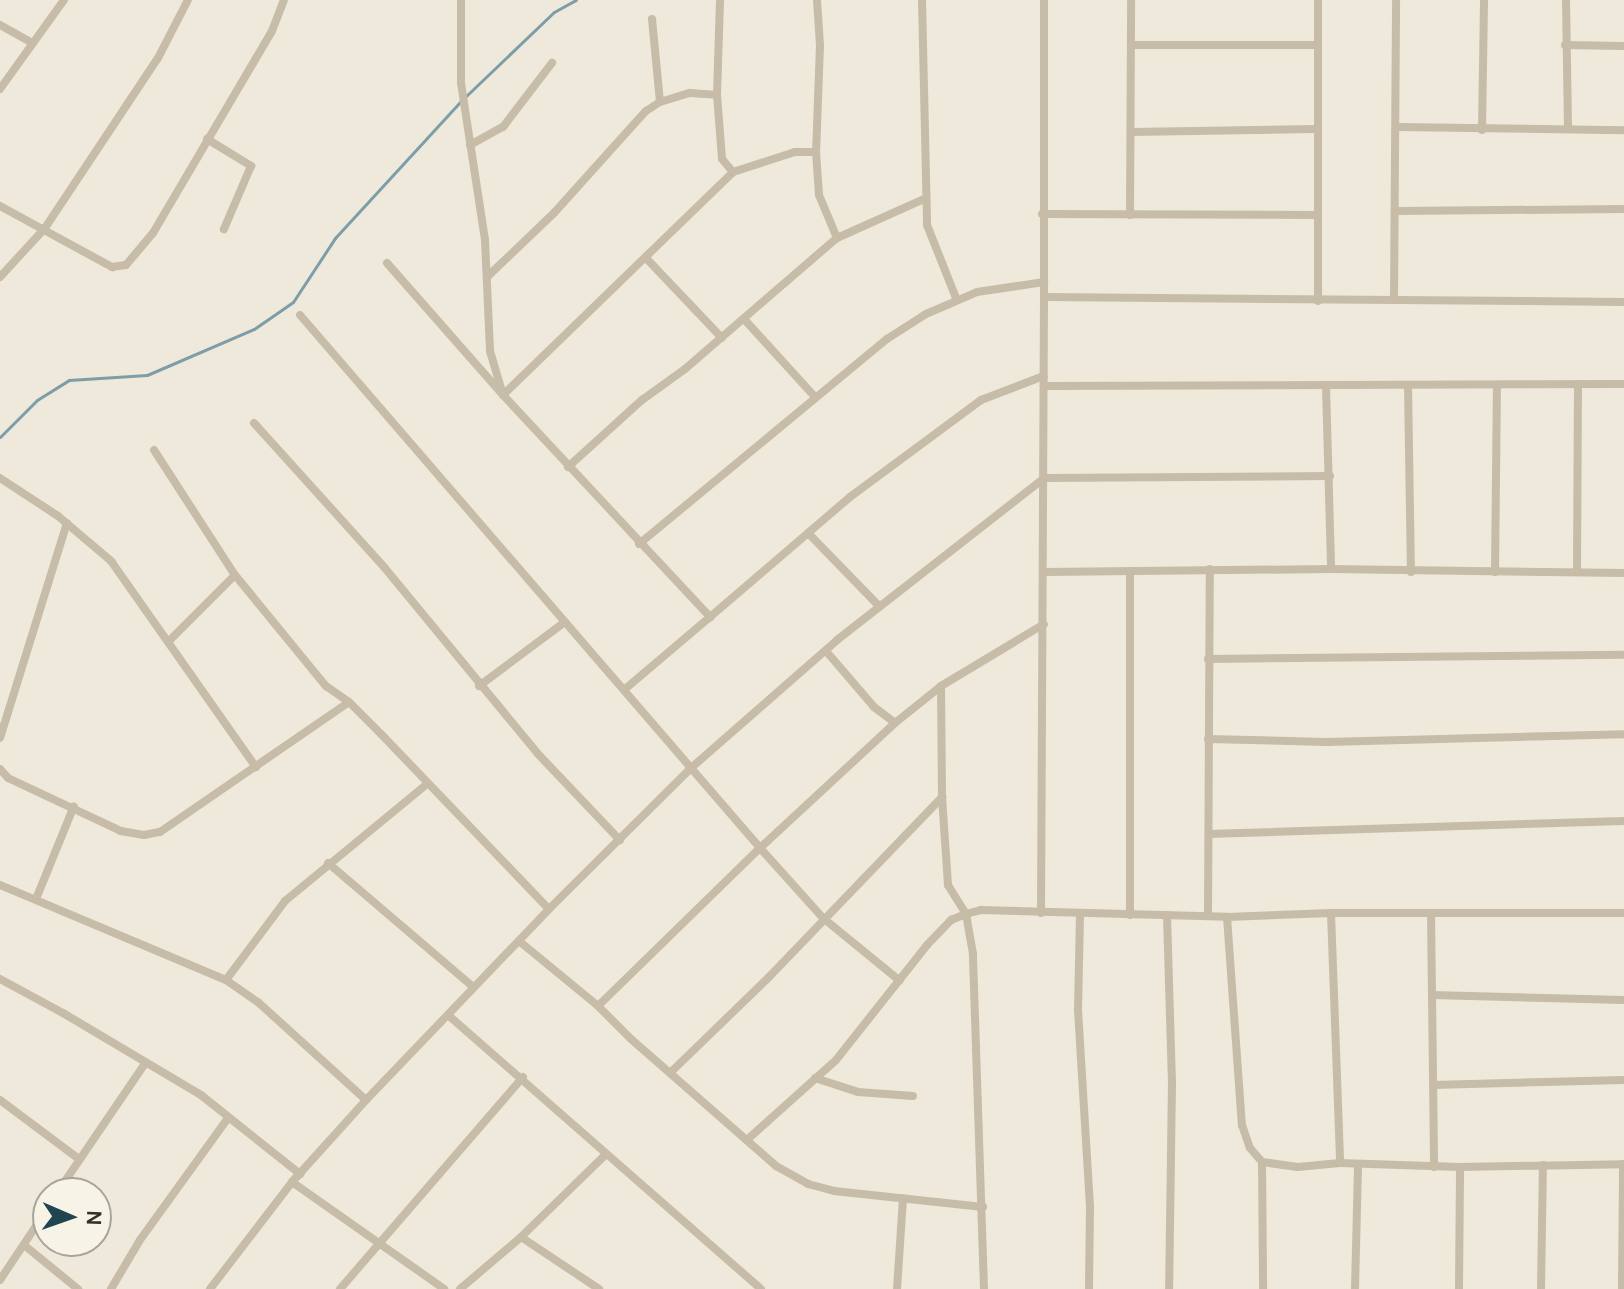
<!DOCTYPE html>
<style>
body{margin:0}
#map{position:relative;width:1624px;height:1289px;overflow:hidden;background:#efe9db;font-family:Karla,sans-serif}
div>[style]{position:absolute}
.stream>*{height:3px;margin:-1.5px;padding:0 1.5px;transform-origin:1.5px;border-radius:1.5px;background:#7d9ea9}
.street>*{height:8px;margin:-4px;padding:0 4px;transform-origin:4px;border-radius:4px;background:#c6bca8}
span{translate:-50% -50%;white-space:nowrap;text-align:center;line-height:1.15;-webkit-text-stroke:7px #f7f3e7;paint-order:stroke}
.north{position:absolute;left:32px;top:1177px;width:80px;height:80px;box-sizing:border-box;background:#f7f3e7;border:2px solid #a9a49b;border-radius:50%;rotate:92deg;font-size:22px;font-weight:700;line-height:32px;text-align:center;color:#332e28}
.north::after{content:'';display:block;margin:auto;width:28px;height:36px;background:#214451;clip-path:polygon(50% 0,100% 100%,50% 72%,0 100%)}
</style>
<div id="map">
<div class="stream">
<i style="left:465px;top:97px;width:123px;rotate:-43.7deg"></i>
<i style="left:554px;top:12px;width:25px;rotate:-29deg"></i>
<i style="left:0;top:437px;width:52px;rotate:-45deg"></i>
<i style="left:37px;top:400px;width:38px;rotate:-32deg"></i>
<i style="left:69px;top:380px;width:78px;rotate:-3.7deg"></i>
<i style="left:147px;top:375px;width:116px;rotate:-23.3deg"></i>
<i style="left:254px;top:329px;width:47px;rotate:-34.7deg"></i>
<i style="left:293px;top:302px;width:77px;rotate:-56.7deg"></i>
<i style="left:335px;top:238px;width:185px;rotate:-47.4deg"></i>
</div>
<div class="street">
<i style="left:461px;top:0;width:83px;rotate:90deg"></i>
<i style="left:461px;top:83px;width:159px;rotate:81.3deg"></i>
<i style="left:485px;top:240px;width:111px;rotate:87.4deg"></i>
<i style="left:490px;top:351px;width:46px;rotate:73.5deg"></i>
<i style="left:503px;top:395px;width:320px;rotate:-44.1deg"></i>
<i style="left:720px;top:0;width:95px;rotate:91.8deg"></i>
<i style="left:717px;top:95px;width:64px;rotate:85.5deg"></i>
<i style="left:722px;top:159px;width:17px;rotate:50deg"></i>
<i style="left:733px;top:172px;width:65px;rotate:-17.9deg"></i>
<i style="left:795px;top:152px;width:21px"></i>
<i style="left:817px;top:0;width:45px;rotate:86.2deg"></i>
<i style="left:820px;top:45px;width:107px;rotate:92.1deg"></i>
<i style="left:816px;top:152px;width:43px;rotate:86deg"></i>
<i style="left:819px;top:195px;width:47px;rotate:67.3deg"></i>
<i style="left:922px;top:0;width:225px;rotate:88.7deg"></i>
<i style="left:927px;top:225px;width:79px;rotate:68.3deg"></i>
<i style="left:1044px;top:0;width:297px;rotate:90deg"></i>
<i style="left:1044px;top:297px;width:580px;rotate:0.49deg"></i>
<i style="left:1566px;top:0;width:129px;rotate:89.1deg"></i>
<i style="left:652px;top:19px;width:83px;rotate:84.5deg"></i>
<i style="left:0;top:25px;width:37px;rotate:29deg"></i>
<i style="left:1133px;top:45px;width:185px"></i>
<i style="left:1565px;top:45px;width:59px;rotate:1deg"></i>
<i style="left:0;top:89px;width:110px;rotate:-54.3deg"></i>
<i style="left:1397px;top:127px;width:227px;rotate:0.8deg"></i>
<i style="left:1482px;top:130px;width:130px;rotate:-89.1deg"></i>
<i style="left:1131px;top:132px;width:185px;rotate:-0.9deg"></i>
<i style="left:207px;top:139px;width:52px;rotate:31.5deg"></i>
<i style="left:251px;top:166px;width:69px;rotate:113.2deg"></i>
<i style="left:470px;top:145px;width:38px;rotate:-29deg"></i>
<i style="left:503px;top:127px;width:81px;rotate:-52.6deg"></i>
<i style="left:0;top:206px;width:128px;rotate:28.6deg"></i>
<i style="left:112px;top:267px;width:14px;rotate:-8deg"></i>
<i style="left:126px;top:265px;width:42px;rotate:-49.8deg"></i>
<i style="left:153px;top:233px;width:234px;rotate:-59.5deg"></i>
<i style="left:272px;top:31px;width:33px;rotate:-69deg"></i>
<i style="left:1397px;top:211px;width:227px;rotate:-0.5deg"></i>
<i style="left:1042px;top:214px;width:275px;rotate:0.2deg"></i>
<i style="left:1130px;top:215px;width:215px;rotate:-89.7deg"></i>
<i style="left:646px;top:258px;width:110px;rotate:46.5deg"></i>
<i style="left:387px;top:263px;width:176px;rotate:48.7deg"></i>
<i style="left:503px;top:395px;width:304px;rotate:47deg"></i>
<i style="left:710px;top:617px;width:111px;rotate:139.7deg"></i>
<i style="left:0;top:277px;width:67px;rotate:-47.4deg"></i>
<i style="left:45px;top:228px;width:204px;rotate:-56.4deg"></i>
<i style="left:158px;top:58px;width:65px;rotate:-62.7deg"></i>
<i style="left:487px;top:277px;width:93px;rotate:-43.7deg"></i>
<i style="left:554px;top:213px;width:137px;rotate:-48deg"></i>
<i style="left:646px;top:111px;width:17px;rotate:-33deg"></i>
<i style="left:660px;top:102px;width:31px;rotate:-17deg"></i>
<i style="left:690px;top:93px;width:27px;rotate:4deg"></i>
<i style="left:1394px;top:300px;width:300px;rotate:-89.6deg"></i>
<i style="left:1318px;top:301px;width:301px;rotate:-90deg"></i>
<i style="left:300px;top:315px;width:704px;rotate:49.2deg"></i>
<i style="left:760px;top:848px;width:94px;rotate:48deg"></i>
<i style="left:823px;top:918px;width:99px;rotate:39.3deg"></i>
<i style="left:744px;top:319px;width:105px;rotate:47.7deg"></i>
<i style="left:1408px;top:385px;width:187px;rotate:89.1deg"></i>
<i style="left:1045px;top:386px;width:579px;rotate:-0.2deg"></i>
<i style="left:1326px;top:386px;width:183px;rotate:88.4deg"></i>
<i style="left:254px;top:423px;width:194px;rotate:47.9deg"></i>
<i style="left:384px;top:567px;width:242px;rotate:50.5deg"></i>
<i style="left:538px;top:754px;width:119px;rotate:46.4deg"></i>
<i style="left:154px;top:450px;width:149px;rotate:57.1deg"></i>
<i style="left:235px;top:575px;width:144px;rotate:50.7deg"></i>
<i style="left:326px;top:686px;width:28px;rotate:35deg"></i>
<i style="left:349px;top:702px;width:47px;rotate:45deg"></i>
<i style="left:382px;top:735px;width:241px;rotate:46.2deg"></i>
<i style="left:568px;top:467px;width:100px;rotate:-42.2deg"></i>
<i style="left:642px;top:400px;width:53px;rotate:-35.8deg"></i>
<i style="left:685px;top:369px;width:201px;rotate:-40.8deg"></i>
<i style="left:837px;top:238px;width:95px;rotate:-24.1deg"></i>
<i style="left:0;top:478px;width:69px;rotate:33.2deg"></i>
<i style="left:58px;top:516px;width:70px;rotate:40.3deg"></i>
<i style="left:111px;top:561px;width:252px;rotate:54.9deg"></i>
<i style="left:808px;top:533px;width:102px;rotate:45.8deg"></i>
<i style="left:639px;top:544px;width:322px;rotate:-39.6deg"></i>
<i style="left:887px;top:339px;width:46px;rotate:-32.7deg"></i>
<i style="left:926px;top:314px;width:56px;rotate:-23.3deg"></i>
<i style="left:977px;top:292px;width:68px;rotate:-8.5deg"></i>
<i style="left:1045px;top:572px;width:286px;rotate:-0.6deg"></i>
<i style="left:1331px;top:569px;width:293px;rotate:0.8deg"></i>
<i style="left:1495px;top:572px;width:187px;rotate:-89.4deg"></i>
<i style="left:1577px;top:572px;width:188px;rotate:-89.7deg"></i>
<i style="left:710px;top:617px;width:184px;rotate:-40.6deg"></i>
<i style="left:850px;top:497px;width:163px;rotate:-36.5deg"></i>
<i style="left:981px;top:400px;width:67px;rotate:-20.9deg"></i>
<i style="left:169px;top:641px;width:93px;rotate:-45deg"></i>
<i style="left:826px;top:651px;width:74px;rotate:49.4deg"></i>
<i style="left:874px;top:707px;width:26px;rotate:37deg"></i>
<i style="left:1208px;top:659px;width:416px;rotate:-0.6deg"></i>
<i style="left:479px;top:686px;width:107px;rotate:-36.7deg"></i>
<i style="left:0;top:738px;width:225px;rotate:-72.7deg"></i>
<i style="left:1208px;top:739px;width:119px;rotate:1.4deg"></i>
<i style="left:1327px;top:742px;width:297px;rotate:-1.5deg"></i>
<i style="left:0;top:769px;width:12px;rotate:48deg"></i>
<i style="left:8px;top:778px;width:125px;rotate:25.1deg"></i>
<i style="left:121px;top:831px;width:23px;rotate:10deg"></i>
<i style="left:144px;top:835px;width:16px;rotate:-11deg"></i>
<i style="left:160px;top:832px;width:229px;rotate:-34.5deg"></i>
<i style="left:1209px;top:834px;width:415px;rotate:-1.8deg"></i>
<i style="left:328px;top:863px;width:191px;rotate:40.5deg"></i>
<i style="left:0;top:885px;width:245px;rotate:22.8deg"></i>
<i style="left:226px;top:980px;width:40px;rotate:34.9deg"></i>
<i style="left:259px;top:1003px;width:144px;rotate:42.2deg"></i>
<i style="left:36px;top:899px;width:100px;rotate:-67.8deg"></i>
<i style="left:1041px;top:913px;width:616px;rotate:-89.72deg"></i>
<i style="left:1331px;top:913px;width:250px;rotate:87.9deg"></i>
<i style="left:1431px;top:913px;width:254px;rotate:89.3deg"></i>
<i style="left:1080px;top:915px;width:95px;rotate:91.2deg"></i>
<i style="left:1078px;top:1010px;width:197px;rotate:86.5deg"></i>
<i style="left:1090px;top:1207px;width:82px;rotate:90.7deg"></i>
<i style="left:1130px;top:915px;width:344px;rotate:-90deg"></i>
<i style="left:1167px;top:915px;width:167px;rotate:88.3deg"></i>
<i style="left:1172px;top:1082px;width:207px;rotate:90.8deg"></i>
<i style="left:1208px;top:915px;width:346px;rotate:-89.7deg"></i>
<i style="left:1227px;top:917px;width:209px;rotate:85.9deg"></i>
<i style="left:1242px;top:1125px;width:24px;rotate:71deg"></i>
<i style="left:1250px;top:1148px;width:18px;rotate:49deg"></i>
<i style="left:1262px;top:1162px;width:36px;rotate:8deg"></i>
<i style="left:1298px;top:1167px;width:42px;rotate:-5.4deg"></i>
<i style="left:1340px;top:1163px;width:120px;rotate:1.9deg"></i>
<i style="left:1460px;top:1167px;width:164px;rotate:-1deg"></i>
<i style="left:519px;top:941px;width:102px;rotate:39.4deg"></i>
<i style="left:598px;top:1006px;width:47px;rotate:45deg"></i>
<i style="left:631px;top:1039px;width:193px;rotate:41.2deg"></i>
<i style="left:776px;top:1166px;width:37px;rotate:29deg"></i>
<i style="left:808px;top:1184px;width:27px;rotate:15deg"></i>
<i style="left:834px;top:1191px;width:150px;rotate:6.1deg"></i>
<i style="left:0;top:979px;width:72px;rotate:28.4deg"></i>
<i style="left:63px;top:1013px;width:161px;rotate:30.7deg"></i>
<i style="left:201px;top:1095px;width:127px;rotate:38.6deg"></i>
<i style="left:226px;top:980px;width:99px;rotate:-53.2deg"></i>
<i style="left:285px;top:901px;width:184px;rotate:-39.5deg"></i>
<i style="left:1432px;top:995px;width:192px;rotate:1.5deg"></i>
<i style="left:598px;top:1006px;width:226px;rotate:-44.3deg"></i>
<i style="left:760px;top:848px;width:184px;rotate:-42.8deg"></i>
<i style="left:895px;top:723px;width:59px;rotate:-38.8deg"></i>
<i style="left:448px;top:1015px;width:416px;rotate:41.2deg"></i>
<i style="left:670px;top:1073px;width:138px;rotate:-44.1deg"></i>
<i style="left:769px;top:977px;width:250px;rotate:-46.1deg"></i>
<i style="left:815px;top:1078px;width:45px;rotate:18deg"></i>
<i style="left:858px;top:1092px;width:55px;rotate:4.2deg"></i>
<i style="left:1433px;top:1085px;width:191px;rotate:-1.5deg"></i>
<i style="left:0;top:1100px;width:99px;rotate:36.8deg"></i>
<i style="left:748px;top:1139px;width:118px;rotate:-41.9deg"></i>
<i style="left:836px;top:1060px;width:147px;rotate:-51.6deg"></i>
<i style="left:927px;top:945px;width:35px;rotate:-46deg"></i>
<i style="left:951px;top:920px;width:16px;rotate:-22deg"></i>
<i style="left:966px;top:914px;width:16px;rotate:-15deg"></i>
<i style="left:981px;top:910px;width:246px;rotate:1.6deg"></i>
<i style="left:1227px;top:917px;width:104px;rotate:-2.2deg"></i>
<i style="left:1331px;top:913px;width:293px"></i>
<i style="left:1262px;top:1162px;width:127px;rotate:89.5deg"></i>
<i style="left:292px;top:1182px;width:186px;rotate:35.1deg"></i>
<i style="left:57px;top:1193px;width:158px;rotate:-55.8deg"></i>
<i style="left:521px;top:1237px;width:94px;rotate:33.7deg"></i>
<i style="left:24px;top:1245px;width:70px;rotate:39.2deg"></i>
<i style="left:0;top:1280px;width:87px;rotate:-56.3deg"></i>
<i style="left:111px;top:1289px;width:57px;rotate:-59.4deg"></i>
<i style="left:140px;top:1240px;width:150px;rotate:-54.2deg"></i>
<i style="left:210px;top:1289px;width:135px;rotate:-52.5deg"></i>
<i style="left:292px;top:1182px;width:110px;rotate:-47.9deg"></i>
<i style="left:366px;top:1100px;width:265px;rotate:-46.2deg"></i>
<i style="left:549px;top:909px;width:200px;rotate:-44.8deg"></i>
<i style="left:691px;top:768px;width:194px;rotate:-41.2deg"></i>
<i style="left:837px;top:640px;width:263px;rotate:-38deg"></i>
<i style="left:1044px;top:478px;width:286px;rotate:-0.4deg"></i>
<i style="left:340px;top:1289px;width:280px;rotate:-49.2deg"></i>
<i style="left:460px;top:1289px;width:80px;rotate:-40.4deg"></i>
<i style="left:521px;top:1237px;width:117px;rotate:-44.3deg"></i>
<i style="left:897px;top:1289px;width:91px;rotate:-86.2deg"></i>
<i style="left:984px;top:1289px;width:335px;rotate:-91.9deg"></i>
<i style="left:973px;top:954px;width:41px;rotate:-99.9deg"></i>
<i style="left:966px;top:914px;width:34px;rotate:-122deg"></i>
<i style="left:948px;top:885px;width:88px;rotate:-93.9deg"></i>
<i style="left:942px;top:797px;width:111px;rotate:-90.5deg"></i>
<i style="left:941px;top:686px;width:120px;rotate:-31deg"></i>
<i style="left:1355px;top:1289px;width:125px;rotate:-88.6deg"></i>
<i style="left:1459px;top:1289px;width:122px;rotate:-89.5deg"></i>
<i style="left:1541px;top:1289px;width:124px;rotate:-89.1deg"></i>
<i style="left:1622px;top:1289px;width:125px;rotate:-89.5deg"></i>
</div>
<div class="north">N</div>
</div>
